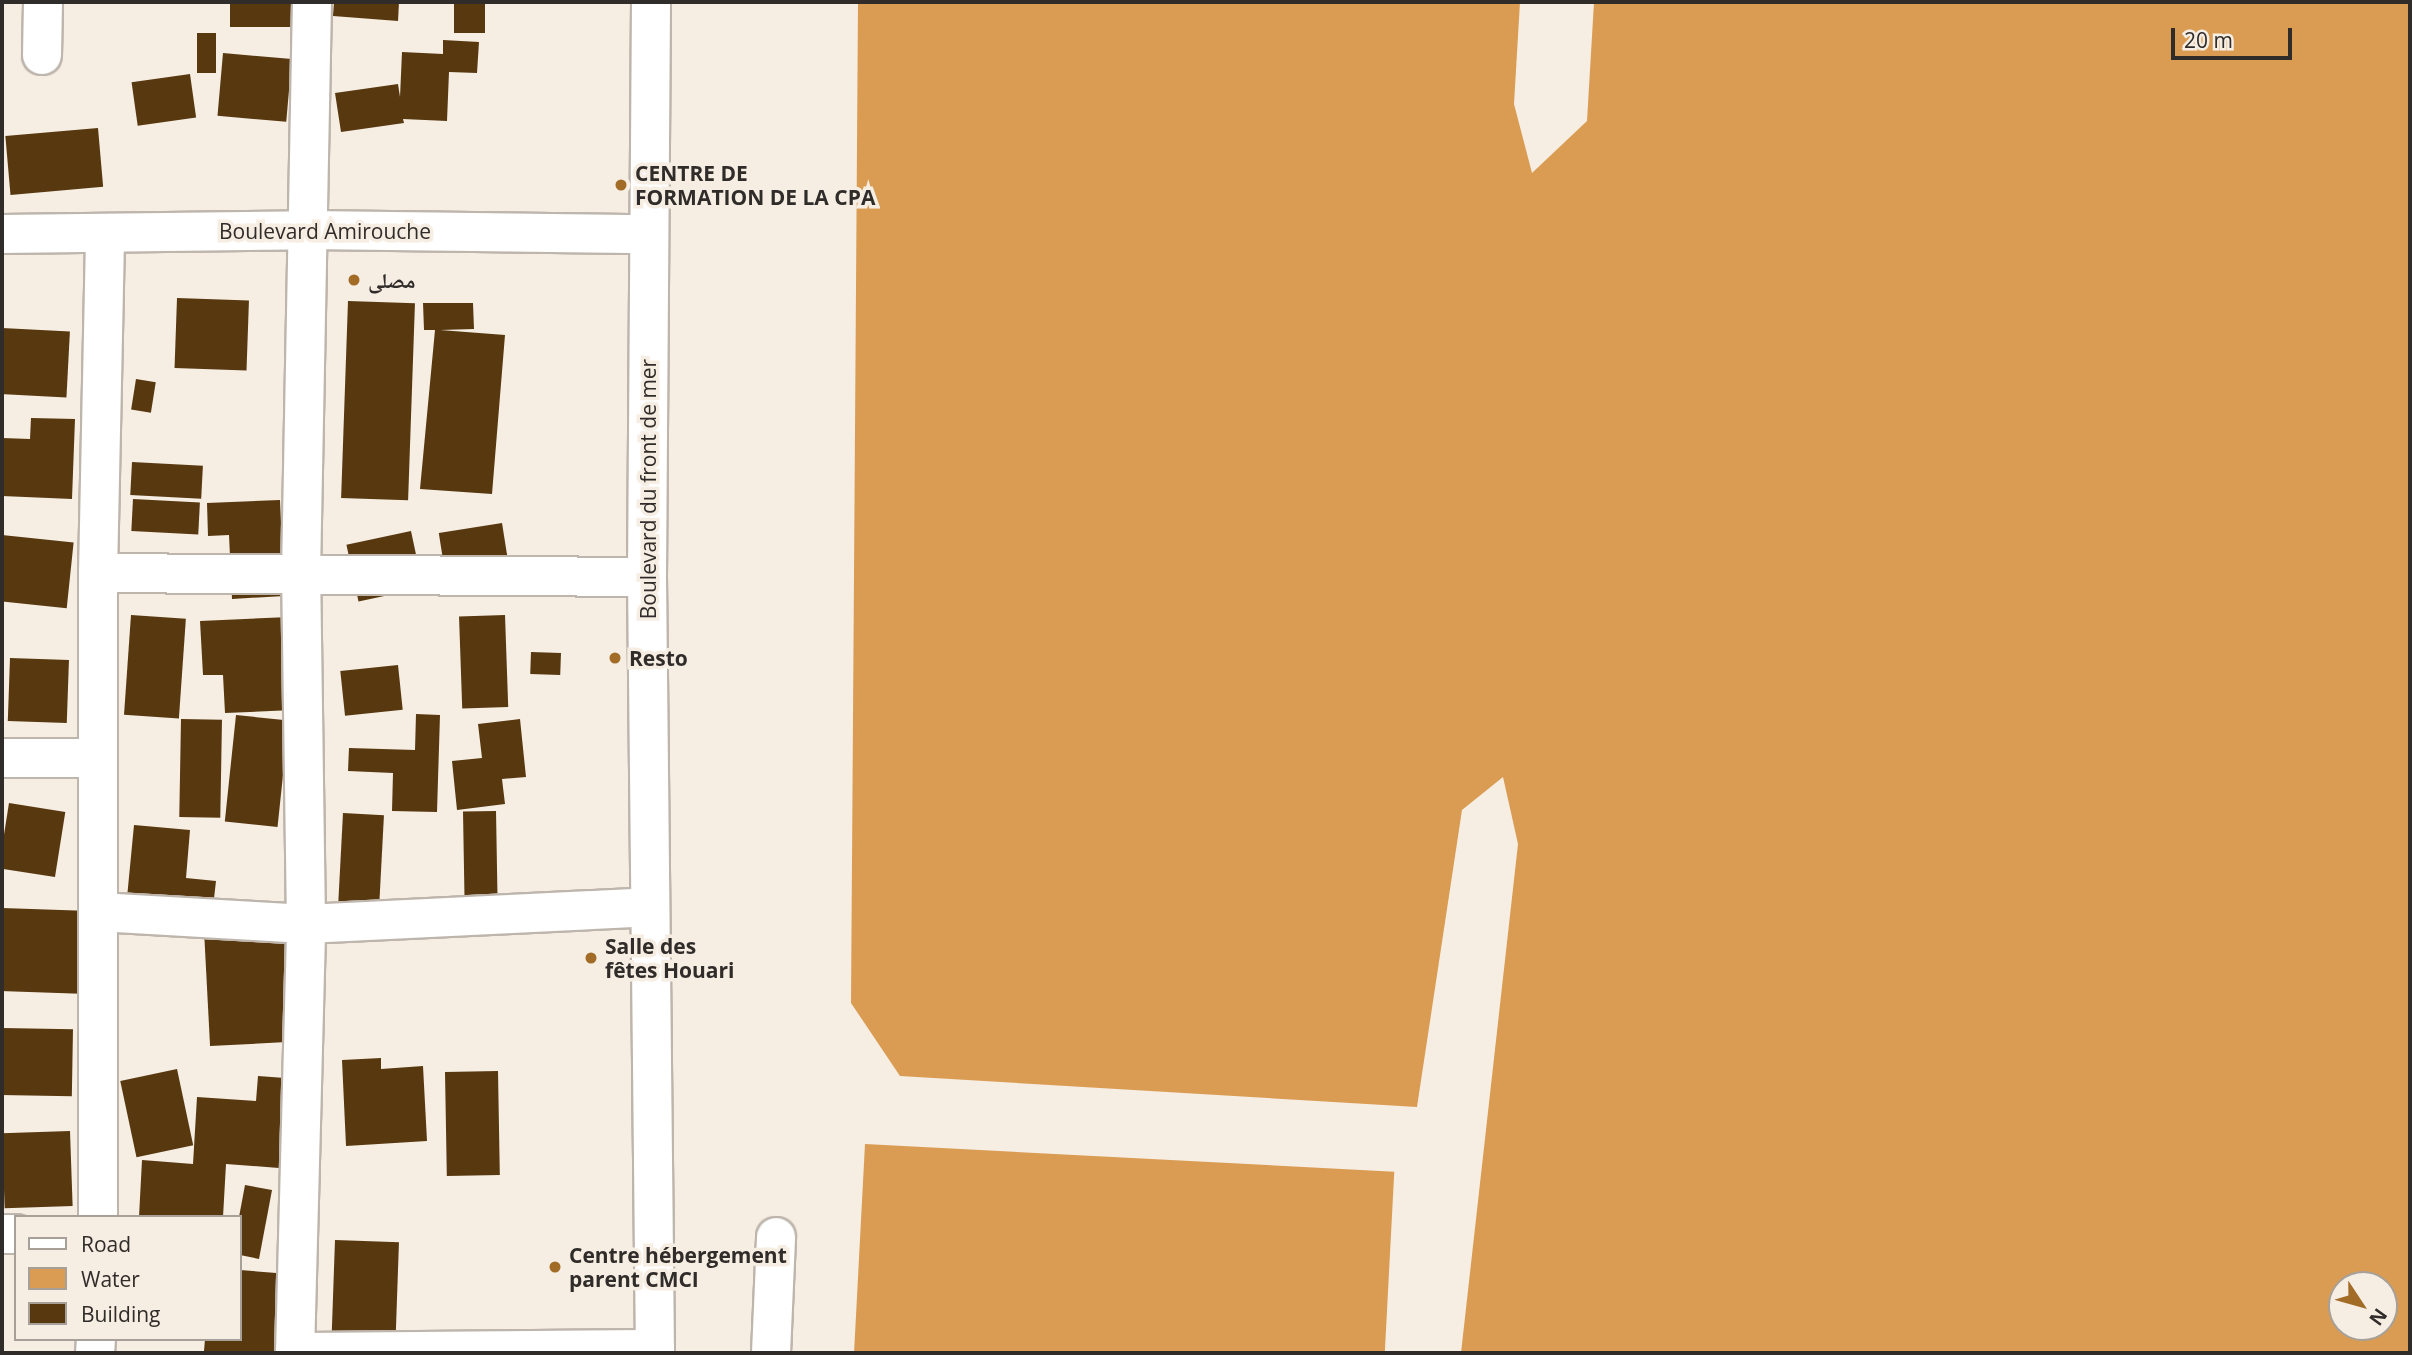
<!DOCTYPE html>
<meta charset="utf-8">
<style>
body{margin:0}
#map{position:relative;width:2412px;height:1355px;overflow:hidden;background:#f6ede3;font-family:"Open Sans","Noto Naskh Arabic",sans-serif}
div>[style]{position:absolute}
.water>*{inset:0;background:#da9c52;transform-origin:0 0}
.building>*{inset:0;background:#57380f;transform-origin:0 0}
.roads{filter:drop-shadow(2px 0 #beb5ac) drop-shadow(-2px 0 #beb5ac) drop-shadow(0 2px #beb5ac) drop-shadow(0 -2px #beb5ac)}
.minor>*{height:38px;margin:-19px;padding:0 19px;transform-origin:19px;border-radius:19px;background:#fff}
.dots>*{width:19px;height:19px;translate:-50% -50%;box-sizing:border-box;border:4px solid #f6ede3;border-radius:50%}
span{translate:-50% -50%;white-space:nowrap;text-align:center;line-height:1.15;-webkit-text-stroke:7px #f6ede3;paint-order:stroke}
.poi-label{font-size:21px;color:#302c29;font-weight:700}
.left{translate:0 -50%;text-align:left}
.street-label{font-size:21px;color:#302c29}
.frame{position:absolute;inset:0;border:4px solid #302c29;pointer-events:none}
.legend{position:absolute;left:14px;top:1215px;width:228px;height:126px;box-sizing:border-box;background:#f6ede3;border:2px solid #a7a099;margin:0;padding:9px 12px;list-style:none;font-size:21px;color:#302c29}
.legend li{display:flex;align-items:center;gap:14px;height:35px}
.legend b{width:35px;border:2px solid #a7a099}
.north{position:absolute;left:2328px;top:1271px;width:70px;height:70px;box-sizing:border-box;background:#f6ede3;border:2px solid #a7a099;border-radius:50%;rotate:126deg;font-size:19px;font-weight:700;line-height:28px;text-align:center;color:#302c29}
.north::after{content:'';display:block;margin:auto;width:24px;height:32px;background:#a26c27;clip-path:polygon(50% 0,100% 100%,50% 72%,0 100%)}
.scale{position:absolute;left:2171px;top:28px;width:121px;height:32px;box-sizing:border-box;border:4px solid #302c29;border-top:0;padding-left:9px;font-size:21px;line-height:24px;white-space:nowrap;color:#302c29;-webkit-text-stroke:5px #f6ede3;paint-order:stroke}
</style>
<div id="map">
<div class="water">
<i style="clip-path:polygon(evenodd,858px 2px,1520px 2px,1514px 104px,1532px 173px,1587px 121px,1594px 2px,2410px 2px,2410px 1353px,1461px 1353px,1518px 844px,1503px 777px,1462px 810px,1417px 1107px,900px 1076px,851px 1003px,858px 2px,2342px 1285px,2384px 1285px,2384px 1327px,2342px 1327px,2342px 1285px)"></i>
<i style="left:865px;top:1144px;width:530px;height:209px;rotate:3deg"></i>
</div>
<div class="building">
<i style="left:230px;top:2px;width:68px;height:25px"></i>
<i style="clip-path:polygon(334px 2px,399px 2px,398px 21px,333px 16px)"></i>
<i style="left:454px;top:2px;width:31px;height:31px"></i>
<i style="left:197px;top:33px;width:19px;height:40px"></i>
<i style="clip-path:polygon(443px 40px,479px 42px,477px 73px,449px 72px,447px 121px,403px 119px,404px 123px,341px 132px,335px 93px,398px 84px,400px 97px,402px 52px,443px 54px)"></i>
<i style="left:223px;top:53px;width:69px;height:63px;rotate:5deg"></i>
<i style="left:190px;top:74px;width:44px;height:59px;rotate:82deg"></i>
<i style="left:98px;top:128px;width:59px;height:93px;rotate:85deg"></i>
<i style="left:177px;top:298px;width:72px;height:70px;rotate:2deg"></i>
<i style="left:348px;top:301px;width:67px;height:197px;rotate:2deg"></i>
<i style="clip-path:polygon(423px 303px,473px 303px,474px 329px,440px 330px,505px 335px,492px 494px,420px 489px,435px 330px,424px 330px)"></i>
<i style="left:2px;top:328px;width:68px;height:66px;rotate:3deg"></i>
<i style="left:136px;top:379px;width:20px;height:31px;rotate:9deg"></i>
<i style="clip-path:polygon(31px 418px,75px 419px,72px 499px,2px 496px,2px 438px,30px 439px)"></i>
<i style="left:132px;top:462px;width:71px;height:33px;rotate:3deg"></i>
<i style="left:133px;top:499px;width:67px;height:32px;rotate:3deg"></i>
<i style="clip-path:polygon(280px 500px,284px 596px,232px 599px,229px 535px,208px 536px,207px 503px)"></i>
<i style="left:502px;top:523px;width:61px;height:64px;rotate:81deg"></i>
<i style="left:411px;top:531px;width:58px;height:66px;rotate:78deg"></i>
<i style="left:2px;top:535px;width:72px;height:66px;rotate:6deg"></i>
<i style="left:131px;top:615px;width:55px;height:100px;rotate:4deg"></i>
<i style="left:505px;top:615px;width:92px;height:46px;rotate:88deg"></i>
<i style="clip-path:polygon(289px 617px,293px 710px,225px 713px,223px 675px,203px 675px,200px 621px)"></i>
<i style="left:531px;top:652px;width:30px;height:22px;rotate:2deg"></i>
<i style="left:10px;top:658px;width:59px;height:63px;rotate:2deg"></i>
<i style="left:398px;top:665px;width:45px;height:58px;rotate:84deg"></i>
<i style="clip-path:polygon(416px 714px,440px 715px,437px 812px,392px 811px,393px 773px,348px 771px,349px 748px,415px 750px)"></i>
<i style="left:236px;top:715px;width:53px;height:107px;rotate:6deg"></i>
<i style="left:181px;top:719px;width:41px;height:98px;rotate:1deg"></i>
<i style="clip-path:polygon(520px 719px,526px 777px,502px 779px,505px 804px,457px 810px,452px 761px,482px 758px,478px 724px)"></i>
<i style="left:9px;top:803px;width:57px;height:66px;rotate:9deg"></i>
<i style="left:496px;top:811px;width:98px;height:33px;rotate:89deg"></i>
<i style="left:343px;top:813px;width:41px;height:95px;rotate:3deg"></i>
<i style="clip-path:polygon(134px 825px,190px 830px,186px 878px,216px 881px,212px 916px,126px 908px)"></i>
<i style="left:2px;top:908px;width:81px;height:83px;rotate:2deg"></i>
<i style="left:285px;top:928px;width:114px;height:81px;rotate:87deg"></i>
<i style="left:2px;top:1028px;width:71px;height:67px;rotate:1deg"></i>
<i style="clip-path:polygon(381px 1058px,381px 1069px,423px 1066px,427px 1141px,346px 1146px,342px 1060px)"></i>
<i style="left:177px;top:1069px;width:78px;height:58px;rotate:78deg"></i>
<i style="left:498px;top:1071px;width:104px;height:53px;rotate:89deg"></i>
<i style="clip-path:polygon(258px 1076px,285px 1078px,279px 1168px,226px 1164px,223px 1217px,139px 1217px,142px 1160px,193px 1164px,197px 1097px,256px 1101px)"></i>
<i style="left:70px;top:1131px;width:75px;height:68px;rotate:88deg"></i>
<i style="clip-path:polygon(245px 1185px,272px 1190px,259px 1259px,240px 1255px,239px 1217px)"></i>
<i style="left:335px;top:1240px;width:64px;height:98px;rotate:2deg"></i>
<i style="clip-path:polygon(240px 1270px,289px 1274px,283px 1353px,204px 1351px,205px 1339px,240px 1339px)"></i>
</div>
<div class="roads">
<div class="minor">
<i style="left:651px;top:2px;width:575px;rotate:90.4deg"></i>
<i style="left:647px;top:577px;width:776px;rotate:89.41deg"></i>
<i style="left:42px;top:55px;width:53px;rotate:-88.9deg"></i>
<i style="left:2px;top:234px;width:306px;rotate:-0.7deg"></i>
<i style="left:308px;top:230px;width:341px;rotate:0.7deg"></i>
<i style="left:98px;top:573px;width:549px;rotate:0.42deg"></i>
<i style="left:2px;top:758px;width:95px"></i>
<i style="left:99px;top:912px;width:207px;rotate:3.3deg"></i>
<i style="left:306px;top:924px;width:343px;rotate:-2.8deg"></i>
<i style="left:98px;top:1217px;width:644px;rotate:-90deg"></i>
<i style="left:98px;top:573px;width:340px;rotate:-88.8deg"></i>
<i style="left:2px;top:1234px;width:14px"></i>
<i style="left:295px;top:1352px;width:360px;rotate:-0.5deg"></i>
<i style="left:95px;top:1353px;width:14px;rotate:-86deg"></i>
<i style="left:295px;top:1353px;width:429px;rotate:-88.5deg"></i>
<i style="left:306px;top:924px;width:350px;rotate:-90.8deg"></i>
<i style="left:301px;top:574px;width:572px;rotate:-88.9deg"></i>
<i style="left:771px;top:1353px;width:116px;rotate:-87.5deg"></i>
</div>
</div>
<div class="dots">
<i style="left:621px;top:185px;background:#a26c27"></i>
<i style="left:354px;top:280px;background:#a26c27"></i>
<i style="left:615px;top:658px;background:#a26c27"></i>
<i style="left:591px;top:958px;background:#a26c27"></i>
<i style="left:555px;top:1267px;background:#a26c27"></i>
</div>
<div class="poi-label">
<span class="left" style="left:635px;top:185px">CENTRE DE<br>FORMATION DE LA CPA</span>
<span class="left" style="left:368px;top:280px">مصلى</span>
<span class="left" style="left:629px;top:658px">Resto</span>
<span class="left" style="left:605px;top:958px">Salle des<br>fêtes Houari</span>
<span class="left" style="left:569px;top:1267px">Centre hébergement<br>parent CMCI</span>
</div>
<div class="street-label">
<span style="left:325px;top:231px">Boulevard Amirouche</span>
<span style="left:648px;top:489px;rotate:-90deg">Boulevard du front de mer</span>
</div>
<div class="frame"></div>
<ul class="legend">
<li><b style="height:9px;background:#fff"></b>Road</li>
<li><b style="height:19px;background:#da9c52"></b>Water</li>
<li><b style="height:19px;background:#57380f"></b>Building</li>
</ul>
<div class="north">N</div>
<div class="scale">20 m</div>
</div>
